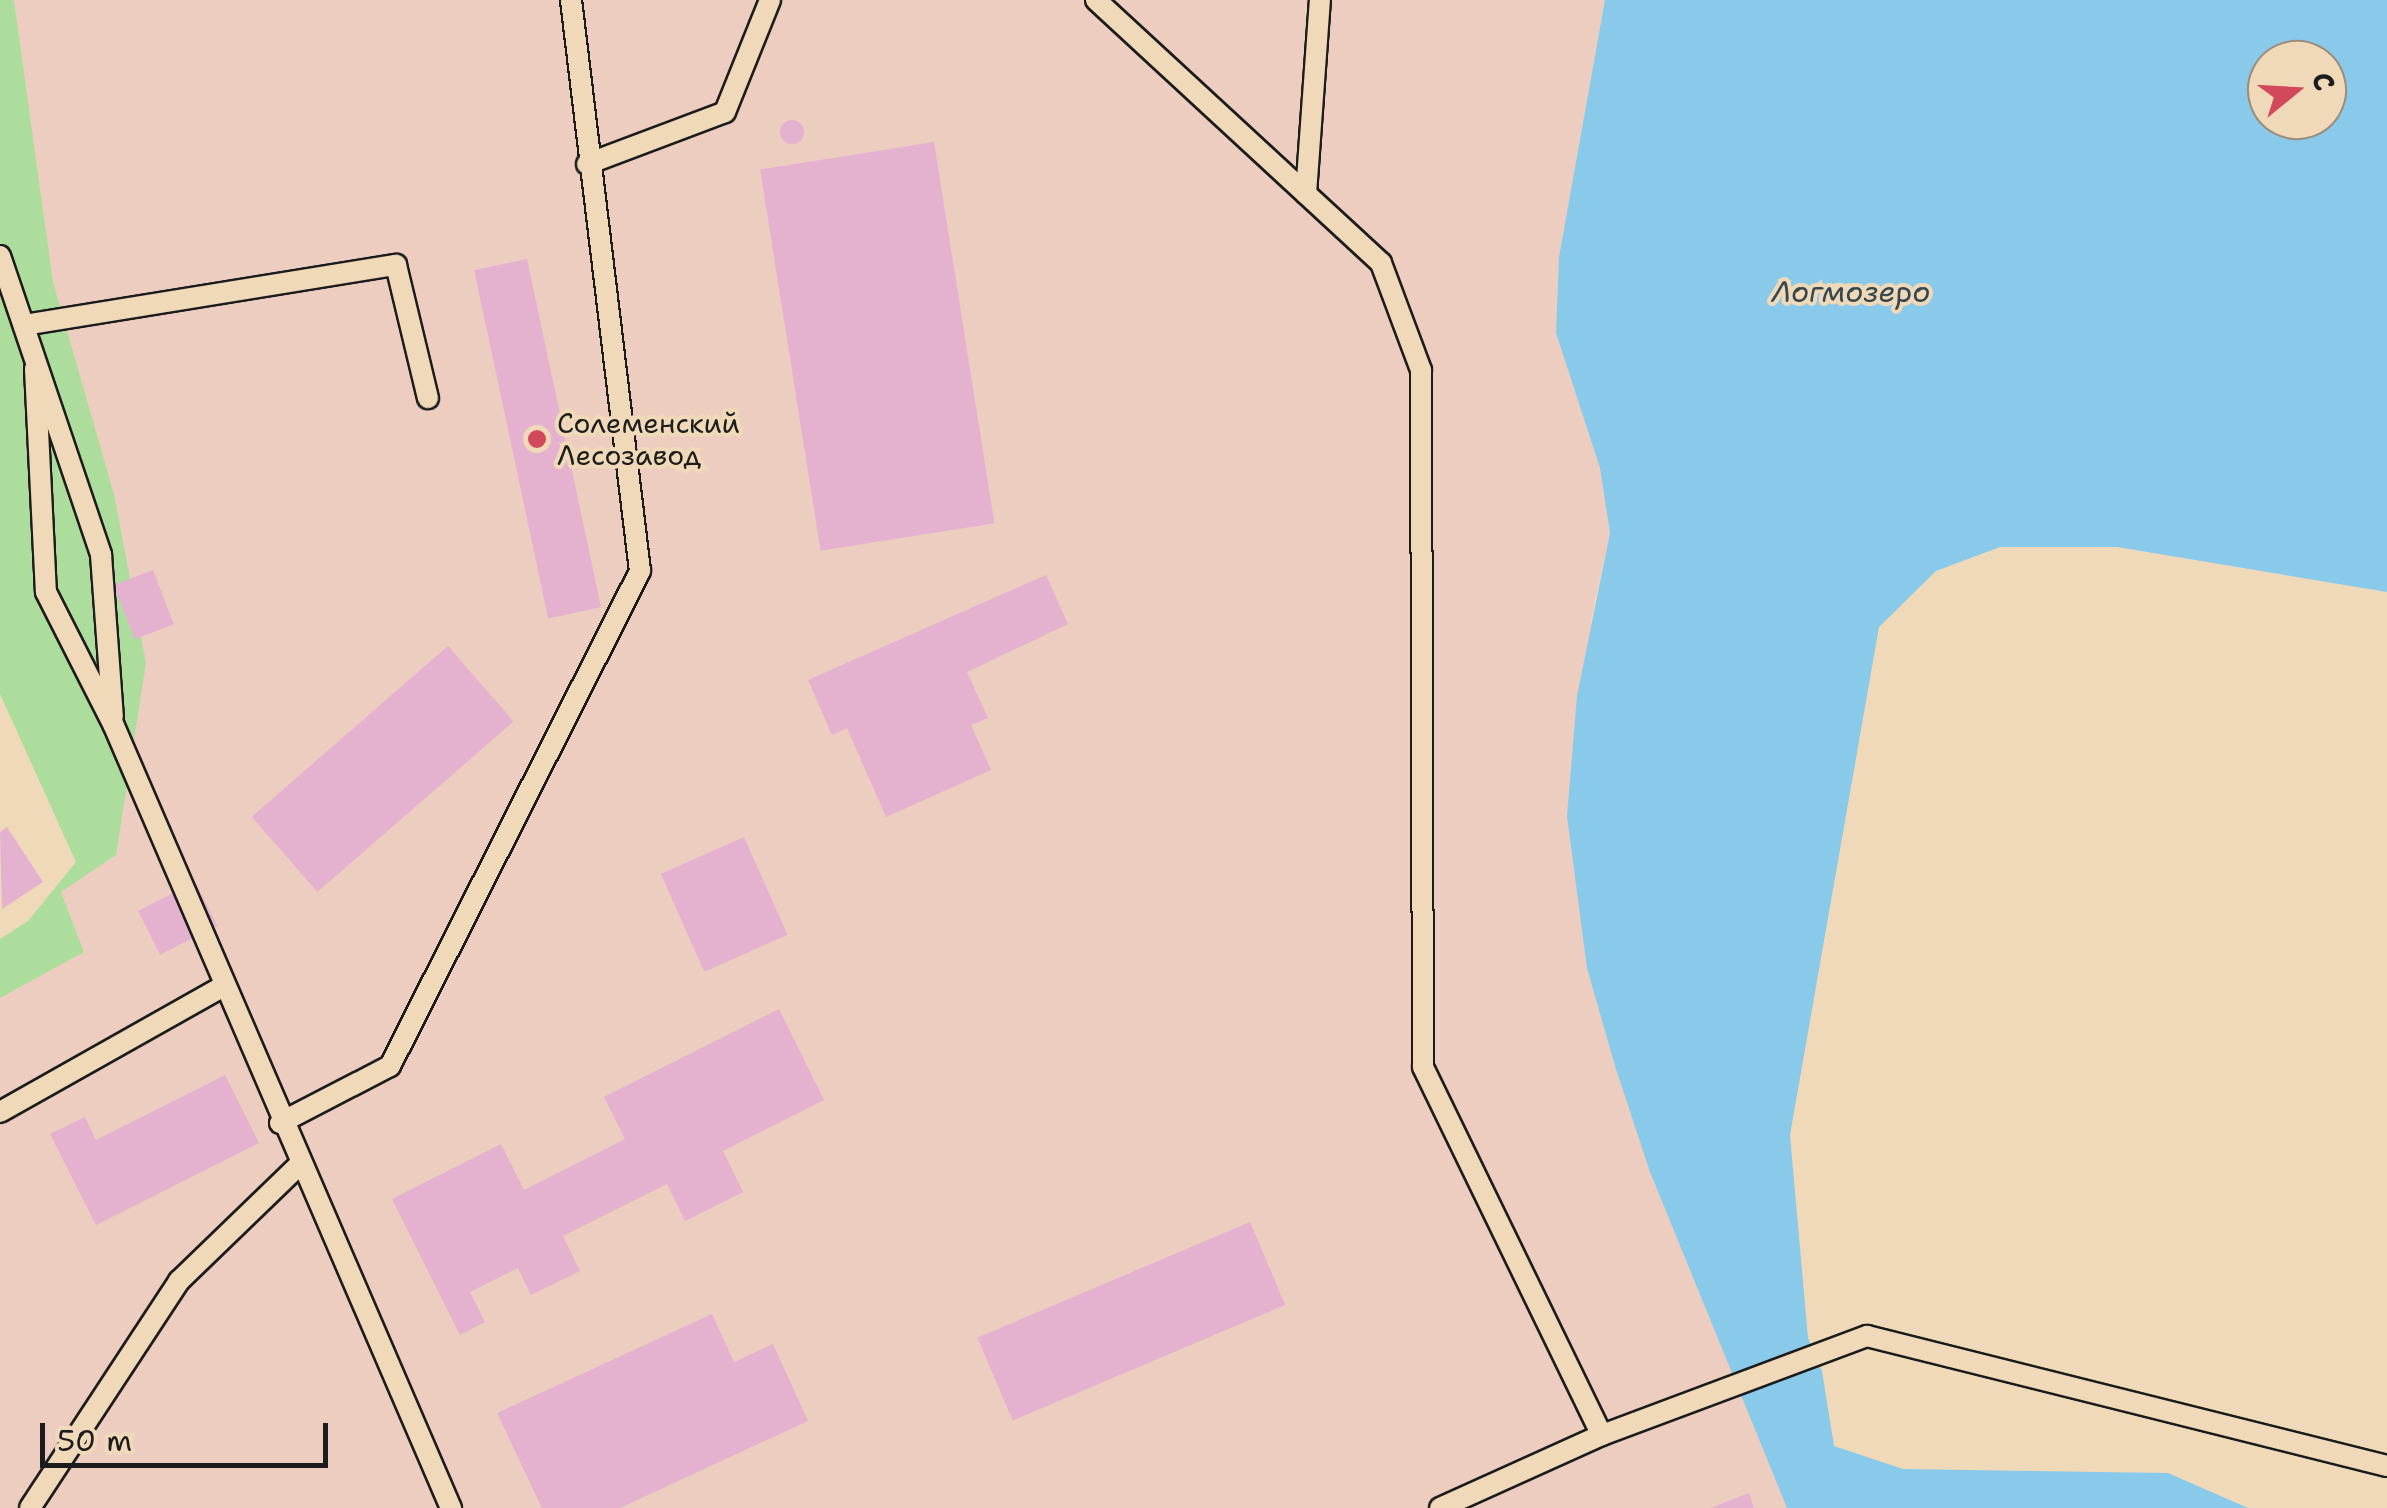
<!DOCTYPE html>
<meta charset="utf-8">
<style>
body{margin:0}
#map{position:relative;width:2387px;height:1508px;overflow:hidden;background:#f0d9b9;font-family:"Shantell Sans",sans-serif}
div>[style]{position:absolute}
.built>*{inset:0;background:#eccdc0}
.green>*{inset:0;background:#acdd9d}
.water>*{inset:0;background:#89c9ea}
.building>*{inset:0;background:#e4b1cf;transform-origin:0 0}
.round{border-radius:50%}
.roads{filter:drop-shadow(2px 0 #1c1c1c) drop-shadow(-2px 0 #1c1c1c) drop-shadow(0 2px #1c1c1c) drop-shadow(0 -2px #1c1c1c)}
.service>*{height:20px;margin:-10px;padding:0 10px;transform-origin:10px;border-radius:10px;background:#f0d9b9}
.dots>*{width:28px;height:28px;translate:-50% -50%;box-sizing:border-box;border:5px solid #f0d9b9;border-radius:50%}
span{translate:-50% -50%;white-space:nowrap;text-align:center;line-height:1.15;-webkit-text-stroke:8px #f0d9b9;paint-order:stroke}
.poi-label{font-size:28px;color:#1c1c1c}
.left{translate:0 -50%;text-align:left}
.water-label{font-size:30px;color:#374750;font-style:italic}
.north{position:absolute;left:2247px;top:40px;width:100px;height:100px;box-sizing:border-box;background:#f0d9b9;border:2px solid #9b8d7a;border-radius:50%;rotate:72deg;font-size:28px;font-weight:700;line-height:40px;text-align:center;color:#1c1c1c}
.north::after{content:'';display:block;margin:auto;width:35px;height:45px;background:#d1495b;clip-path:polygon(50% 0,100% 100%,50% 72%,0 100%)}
.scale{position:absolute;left:40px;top:1423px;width:288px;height:45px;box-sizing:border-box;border:5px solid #1c1c1c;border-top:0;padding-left:12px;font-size:30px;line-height:35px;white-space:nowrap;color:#1c1c1c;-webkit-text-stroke:8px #f0d9b9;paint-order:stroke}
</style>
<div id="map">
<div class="built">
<i style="clip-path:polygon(14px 0,1605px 0,1559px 257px,1556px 333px,1600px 468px,1610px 533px,1591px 618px,1587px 968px,1650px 1172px,1787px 1508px,0 1508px,0 998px,84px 952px,61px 892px,116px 855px,114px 494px,53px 282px)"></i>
</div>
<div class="green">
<i style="clip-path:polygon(0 0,14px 0,53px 282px,114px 494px,146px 663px,116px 855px,61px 892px,84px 952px,0 998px,0 939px,28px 921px,76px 862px,0 694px)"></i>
</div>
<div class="water">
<i style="clip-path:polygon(evenodd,1605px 0,2387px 0,2387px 592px,2117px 547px,2000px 547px,1936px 571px,1879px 627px,1790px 1135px,1808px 1338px,1822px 1371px,1834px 1446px,1903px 1469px,2168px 1473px,2248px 1508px,1787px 1508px,1650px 1172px,1615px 1066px,1587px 968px,1567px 816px,1577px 696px,1610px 533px,1600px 468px,1556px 333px,1559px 257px,1605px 0,2267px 60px,2327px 60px,2327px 120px,2267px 120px,2267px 60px)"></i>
</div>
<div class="building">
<i class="round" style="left:780px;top:120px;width:24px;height:24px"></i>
<i style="left:934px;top:142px;width:386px;height:176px;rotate:81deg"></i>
<i style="left:527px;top:259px;width:356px;height:54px;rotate:78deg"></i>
<i style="left:153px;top:570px;width:58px;height:42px;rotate:69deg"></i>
<i style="clip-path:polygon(1046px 575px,1068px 624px,967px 672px,988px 718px,971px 725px,991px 770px,886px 817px,847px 728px,832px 735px,808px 680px)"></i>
<i style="left:448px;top:646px;width:100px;height:260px;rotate:49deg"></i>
<i style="clip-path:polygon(7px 827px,43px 882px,2px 909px,0 832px)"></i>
<i style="left:744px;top:837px;width:107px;height:91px;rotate:66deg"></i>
<i style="left:195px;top:882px;width:49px;height:64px;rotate:63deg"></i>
<i style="clip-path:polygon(779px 1009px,824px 1100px,723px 1151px,743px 1192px,685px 1221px,667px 1184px,563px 1236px,580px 1271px,531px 1295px,518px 1268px,470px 1292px,485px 1322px,460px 1335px,392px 1199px,501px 1144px,524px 1190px,625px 1139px,604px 1097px)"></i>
<i style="clip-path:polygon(225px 1075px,259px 1143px,96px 1225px,50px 1134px,85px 1117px,96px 1140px)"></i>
<i style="left:1250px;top:1222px;width:90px;height:296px;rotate:67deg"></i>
<i style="clip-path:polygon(712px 1314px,734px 1362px,773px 1344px,808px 1421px,620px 1508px,542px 1508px,497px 1413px)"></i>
<i style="clip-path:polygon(1749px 1493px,1754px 1508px,1711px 1508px)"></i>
</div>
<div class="roads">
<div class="service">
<i style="left:1096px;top:0;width:388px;rotate:42.7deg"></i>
<i style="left:1381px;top:263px;width:114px;rotate:69.5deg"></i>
<i style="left:1421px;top:370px;width:697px;rotate:89.84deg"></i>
<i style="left:1423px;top:1067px;width:409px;rotate:64.1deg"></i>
<i style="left:1602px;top:1435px;width:283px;rotate:-20.5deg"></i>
<i style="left:1867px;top:1336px;width:536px;rotate:14.04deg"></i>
<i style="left:587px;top:164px;width:147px;rotate:-20.6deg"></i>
<i style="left:725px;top:112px;width:121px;rotate:-68.1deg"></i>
<i style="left:1306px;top:194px;width:195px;rotate:-85.9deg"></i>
<i style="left:0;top:256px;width:316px;rotate:71.3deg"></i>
<i style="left:101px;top:555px;width:162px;rotate:85.8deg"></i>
<i style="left:24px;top:325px;width:377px;rotate:-9.2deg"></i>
<i style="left:396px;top:265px;width:137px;rotate:76.5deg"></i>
<i style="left:35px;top:369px;width:223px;rotate:87.2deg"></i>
<i style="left:46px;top:592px;width:150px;rotate:63.1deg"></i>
<i style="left:114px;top:726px;width:852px;rotate:66.69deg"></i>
<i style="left:0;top:1112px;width:257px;rotate:-29.4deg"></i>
<i style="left:280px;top:1123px;width:124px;rotate:-27.4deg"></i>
<i style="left:390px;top:1066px;width:555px;rotate:-63.2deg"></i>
<i style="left:640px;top:571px;width:575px;rotate:-96.89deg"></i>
<i style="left:30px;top:1508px;width:272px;rotate:-56.7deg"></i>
<i style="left:179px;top:1281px;width:167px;rotate:-44deg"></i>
<i style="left:1440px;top:1508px;width:178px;rotate:-24.3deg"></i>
</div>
</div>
<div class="dots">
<i style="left:537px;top:439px;background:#d1495b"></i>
</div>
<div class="poi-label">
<span class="left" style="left:557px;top:439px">Солеменский<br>Лесозавод</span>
</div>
<div class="water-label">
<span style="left:1851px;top:292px">Логмозеро</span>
</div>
<div class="north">С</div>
<div class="scale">50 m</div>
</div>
